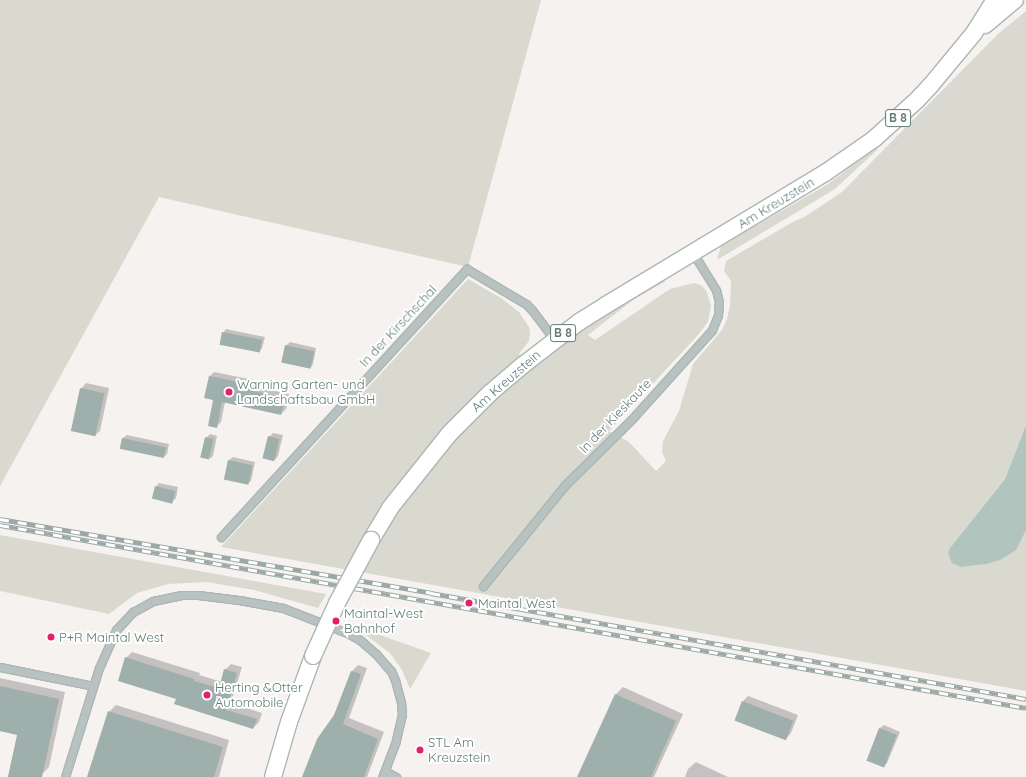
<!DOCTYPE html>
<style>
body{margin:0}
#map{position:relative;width:1026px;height:777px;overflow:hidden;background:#f5f2f0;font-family:Quicksand,sans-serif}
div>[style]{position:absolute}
.green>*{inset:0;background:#dad9cf}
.water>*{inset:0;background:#b2c4be}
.shadow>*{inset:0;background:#0003}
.building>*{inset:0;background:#9fafac;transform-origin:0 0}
.roads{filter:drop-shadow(1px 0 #acb6b5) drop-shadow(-1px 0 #acb6b5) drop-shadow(0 1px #acb6b5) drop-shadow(0 -1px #acb6b5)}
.minor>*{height:7px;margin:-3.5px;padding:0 3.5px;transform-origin:3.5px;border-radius:3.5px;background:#b8c2c0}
.major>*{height:16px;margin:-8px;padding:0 8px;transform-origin:8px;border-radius:8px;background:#fff}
.rail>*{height:4.5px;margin-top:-2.25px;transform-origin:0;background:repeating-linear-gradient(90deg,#fff 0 9px,#9aa8a6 0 18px);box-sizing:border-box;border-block:1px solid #9aa8a6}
.bridges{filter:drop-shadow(1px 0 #acb6b5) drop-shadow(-1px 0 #acb6b5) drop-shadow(0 1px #acb6b5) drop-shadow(0 -1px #acb6b5)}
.major-bridge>*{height:16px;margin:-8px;padding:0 8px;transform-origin:8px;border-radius:8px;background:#fff}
.dots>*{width:11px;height:11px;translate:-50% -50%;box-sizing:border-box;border:2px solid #fff;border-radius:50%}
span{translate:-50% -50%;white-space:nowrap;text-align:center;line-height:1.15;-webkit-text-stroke:4px #fff;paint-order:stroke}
.shield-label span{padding:1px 3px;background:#fff;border:1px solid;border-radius:3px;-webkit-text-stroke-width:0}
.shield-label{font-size:12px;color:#5f7c78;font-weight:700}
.street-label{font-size:13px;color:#5f7c78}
.poi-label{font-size:13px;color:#5f7c78}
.left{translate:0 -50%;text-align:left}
</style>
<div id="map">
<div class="green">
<i style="clip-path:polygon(0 0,541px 0,468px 267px,159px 197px,0 486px)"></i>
<i style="clip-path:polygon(1026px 11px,1026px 425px,1005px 479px,950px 548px,961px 567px,987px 564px,1000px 560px,1026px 530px,1026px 691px,221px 547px,468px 279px,501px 298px,519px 312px,529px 327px,530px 333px,529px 341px,519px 354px,532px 369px,582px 330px,659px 281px,666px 281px,633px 300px,588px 335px,595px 340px,670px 289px,694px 283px,701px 285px,706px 290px,711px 305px,708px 322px,698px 335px,609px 431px,629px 442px,656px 471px,666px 461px,662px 452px,663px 441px,679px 411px,693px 364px,722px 330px,727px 319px,730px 306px,731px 281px,724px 271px,726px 261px,791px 223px,806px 216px,842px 192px,999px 33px)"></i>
<i style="clip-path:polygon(878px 146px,877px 150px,835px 189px,717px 260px,721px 246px,828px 184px)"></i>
<i style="clip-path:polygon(0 535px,326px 594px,318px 608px,254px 590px,207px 582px,168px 584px,137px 593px,109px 614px,0 591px)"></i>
<i style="clip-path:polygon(360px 628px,431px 653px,410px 689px,402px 670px,390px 653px,363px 633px)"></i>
</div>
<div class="water">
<i style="clip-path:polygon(1026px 425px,1026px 530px,1016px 550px,1000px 560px,987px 564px,961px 567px,952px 563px,948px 553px,950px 548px,1005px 479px)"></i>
</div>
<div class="shadow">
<i style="clip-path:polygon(226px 329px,265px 337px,262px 348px,259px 352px,223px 333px)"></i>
<i style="clip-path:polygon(290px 342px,316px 348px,313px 364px,310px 368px,286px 346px)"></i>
<i style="clip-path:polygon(214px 372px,258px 381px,257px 387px,289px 394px,286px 409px,281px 414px,225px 402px,221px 422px,216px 427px,210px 376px)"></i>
<i style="clip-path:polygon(86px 383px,109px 388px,100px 431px,94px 436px,81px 389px)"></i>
<i style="clip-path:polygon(273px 433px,283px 435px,278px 456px,275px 460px,269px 437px)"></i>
<i style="clip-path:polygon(210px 434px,217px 436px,213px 456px,210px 459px,206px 438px)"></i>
<i style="clip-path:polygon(127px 435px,169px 444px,167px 454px,164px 457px,121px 448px,123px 438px)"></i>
<i style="clip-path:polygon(233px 457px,255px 462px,251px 481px,247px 484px,229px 460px)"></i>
<i style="clip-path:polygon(159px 483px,178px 487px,176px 498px,172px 502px,156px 487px)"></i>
<i style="clip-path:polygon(132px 652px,200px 673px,199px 675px,222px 682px,225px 670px,231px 664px,242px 667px,231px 703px,262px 713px,259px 722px,253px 728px,177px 698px,126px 658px)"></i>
<i style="clip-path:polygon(358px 665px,367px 668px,349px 718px,384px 732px,367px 777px,303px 777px,334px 716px,352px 671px)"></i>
<i style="clip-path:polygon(0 678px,65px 692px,49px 767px,42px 774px,35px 777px,8px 777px,18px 734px,0 731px)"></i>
<i style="clip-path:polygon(623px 687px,683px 714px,654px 777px,578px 777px,616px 694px)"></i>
<i style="clip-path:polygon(748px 696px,798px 715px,791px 733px,786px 739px,743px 701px)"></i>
<i style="clip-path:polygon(116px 705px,229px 740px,219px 777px,88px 777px,109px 712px)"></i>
<i style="clip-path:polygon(884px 725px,900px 732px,887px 763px,883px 767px,867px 760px,880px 728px)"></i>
<i style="clip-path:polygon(696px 762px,728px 777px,685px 777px,688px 769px)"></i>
</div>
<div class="building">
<i style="left:222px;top:332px;width:41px;height:13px;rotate:11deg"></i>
<i style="left:285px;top:345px;width:30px;height:18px;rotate:12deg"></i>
<i style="clip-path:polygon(209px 376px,254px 385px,253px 391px,285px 398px,281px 415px,222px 402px,217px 428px,208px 426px,213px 400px,204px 398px)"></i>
<i style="left:80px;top:388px;width:25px;height:44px;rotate:12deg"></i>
<i style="left:268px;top:436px;width:12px;height:23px;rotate:14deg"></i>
<i style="left:205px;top:437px;width:9px;height:21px;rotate:13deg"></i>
<i style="left:122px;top:438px;width:45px;height:11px;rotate:12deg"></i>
<i style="left:228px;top:460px;width:25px;height:20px;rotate:12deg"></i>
<i style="left:155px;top:486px;width:21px;height:13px;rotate:14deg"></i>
<i style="clip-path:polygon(125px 657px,194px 679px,194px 681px,219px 688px,224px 669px,237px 673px,226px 710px,257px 719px,253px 729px,174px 704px,176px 699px,118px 681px)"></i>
<i style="clip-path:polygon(351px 671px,361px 674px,343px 724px,378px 739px,364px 777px,302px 777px,317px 739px,334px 715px)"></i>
<i style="clip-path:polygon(0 686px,59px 699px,42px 777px,8px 777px,17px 735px,0 731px)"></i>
<i style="clip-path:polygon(615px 694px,676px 721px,651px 777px,577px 777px)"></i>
<i style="left:742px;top:701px;width:55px;height:21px;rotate:21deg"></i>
<i style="clip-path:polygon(108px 711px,223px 747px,214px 777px,87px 777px)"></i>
<i style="left:879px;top:728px;width:19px;height:35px;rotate:21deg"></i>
</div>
<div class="roads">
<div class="minor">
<i style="left:221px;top:537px;width:364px;rotate:-47.5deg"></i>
<i style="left:467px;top:269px;width:69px;rotate:30.7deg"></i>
<i style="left:526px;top:304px;width:8px;rotate:45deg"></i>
<i style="left:532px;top:310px;width:38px;rotate:53deg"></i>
<i style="left:483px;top:586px;width:130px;rotate:-50.9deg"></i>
<i style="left:565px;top:485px;width:93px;rotate:-44.6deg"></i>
<i style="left:631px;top:420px;width:121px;rotate:-48deg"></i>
<i style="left:712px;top:330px;width:16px;rotate:-68deg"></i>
<i style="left:718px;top:315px;width:13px;rotate:-86deg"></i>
<i style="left:719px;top:302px;width:12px;rotate:-104deg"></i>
<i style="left:716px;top:290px;width:44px;rotate:-121.9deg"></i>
<i style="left:0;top:667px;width:95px;rotate:11.5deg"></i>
<i style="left:385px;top:771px;width:13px;rotate:29deg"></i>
<i style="left:65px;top:777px;width:114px;rotate:-72.7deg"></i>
<i style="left:99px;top:668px;width:42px;rotate:-65.9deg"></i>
<i style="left:116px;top:630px;width:25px;rotate:-47deg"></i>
<i style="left:133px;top:612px;width:23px;rotate:-29deg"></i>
<i style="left:153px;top:601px;width:29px;rotate:-12deg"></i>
<i style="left:181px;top:595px;width:17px"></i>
<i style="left:198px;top:595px;width:41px;rotate:7deg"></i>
<i style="left:239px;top:600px;width:45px;rotate:10.3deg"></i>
<i style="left:283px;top:608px;width:66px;rotate:21.2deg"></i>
<i style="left:345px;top:632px;width:17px;rotate:28deg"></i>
<i style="left:360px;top:640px;width:21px;rotate:41deg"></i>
<i style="left:376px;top:654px;width:23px;rotate:49deg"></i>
<i style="left:391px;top:671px;width:10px;rotate:66deg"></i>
<i style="left:395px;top:680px;width:24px;rotate:75deg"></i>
<i style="left:401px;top:703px;width:11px;rotate:85deg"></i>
<i style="left:402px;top:714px;width:28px;rotate:103deg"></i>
<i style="left:396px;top:741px;width:39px;rotate:111deg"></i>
</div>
<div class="major">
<i style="left:985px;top:25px;width:39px;rotate:-40deg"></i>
<i style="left:371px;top:540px;width:37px;rotate:-59deg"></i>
<i style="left:390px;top:508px;width:95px;rotate:-51.4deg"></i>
<i style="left:449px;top:434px;width:58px;rotate:-45deg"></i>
<i style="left:490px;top:393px;width:43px;rotate:-40.3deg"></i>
<i style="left:523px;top:365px;width:71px;rotate:-37.5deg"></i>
<i style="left:579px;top:322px;width:32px;rotate:-32deg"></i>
<i style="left:606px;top:305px;width:256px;rotate:-31.1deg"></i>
<i style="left:825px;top:173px;width:60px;rotate:-34.8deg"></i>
<i style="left:874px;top:139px;width:58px;rotate:-42.2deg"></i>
<i style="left:917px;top:100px;width:21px;rotate:-47deg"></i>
<i style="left:931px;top:85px;width:67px;rotate:-50.4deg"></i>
<i style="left:974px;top:33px;width:39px;rotate:-58deg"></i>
<i style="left:273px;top:777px;width:57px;rotate:-73.8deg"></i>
<i style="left:289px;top:722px;width:70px;rotate:-70deg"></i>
</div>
</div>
<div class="rail">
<i style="left:0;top:519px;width:437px;rotate:9.7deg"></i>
<i style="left:431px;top:593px;width:604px;rotate:10.1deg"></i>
<i style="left:0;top:525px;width:1042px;rotate:10.11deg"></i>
</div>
<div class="bridges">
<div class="major-bridge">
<i style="left:313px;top:656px;width:58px;rotate:-65.6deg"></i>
<i style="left:337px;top:603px;width:72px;rotate:-61.6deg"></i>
</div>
</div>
<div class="dots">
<i style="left:229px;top:392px;background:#e61f6c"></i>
<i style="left:469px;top:603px;background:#e61f6c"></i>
<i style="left:336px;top:621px;background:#e61f6c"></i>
<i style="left:51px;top:637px;background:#e61f6c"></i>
<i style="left:207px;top:695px;background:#e61f6c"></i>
<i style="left:420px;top:750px;background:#e61f6c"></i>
</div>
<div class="shield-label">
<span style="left:898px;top:118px">B 8</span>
<span style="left:563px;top:333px">B 8</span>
</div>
<div class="street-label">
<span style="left:776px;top:203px;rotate:-31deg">Am Kreuzstein</span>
<span style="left:398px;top:326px;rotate:-47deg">In der Kirschschal</span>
<span style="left:506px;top:381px;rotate:-41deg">Am Kreuzstein</span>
<span style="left:615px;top:416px;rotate:-46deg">In der Kieskaute</span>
</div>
<div class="poi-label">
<span class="left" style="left:237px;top:392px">Warning Garten- und<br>Landschaftsbau GmbH</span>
<span class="left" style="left:478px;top:603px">Maintal West</span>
<span class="left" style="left:344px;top:621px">Maintal-West<br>Bahnhof</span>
<span class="left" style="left:59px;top:637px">P+R Maintal West</span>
<span class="left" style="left:215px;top:695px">Herting &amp;Otter<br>Automobile</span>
<span class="left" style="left:428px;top:750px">STL Am<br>Kreuzstein</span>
</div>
</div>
